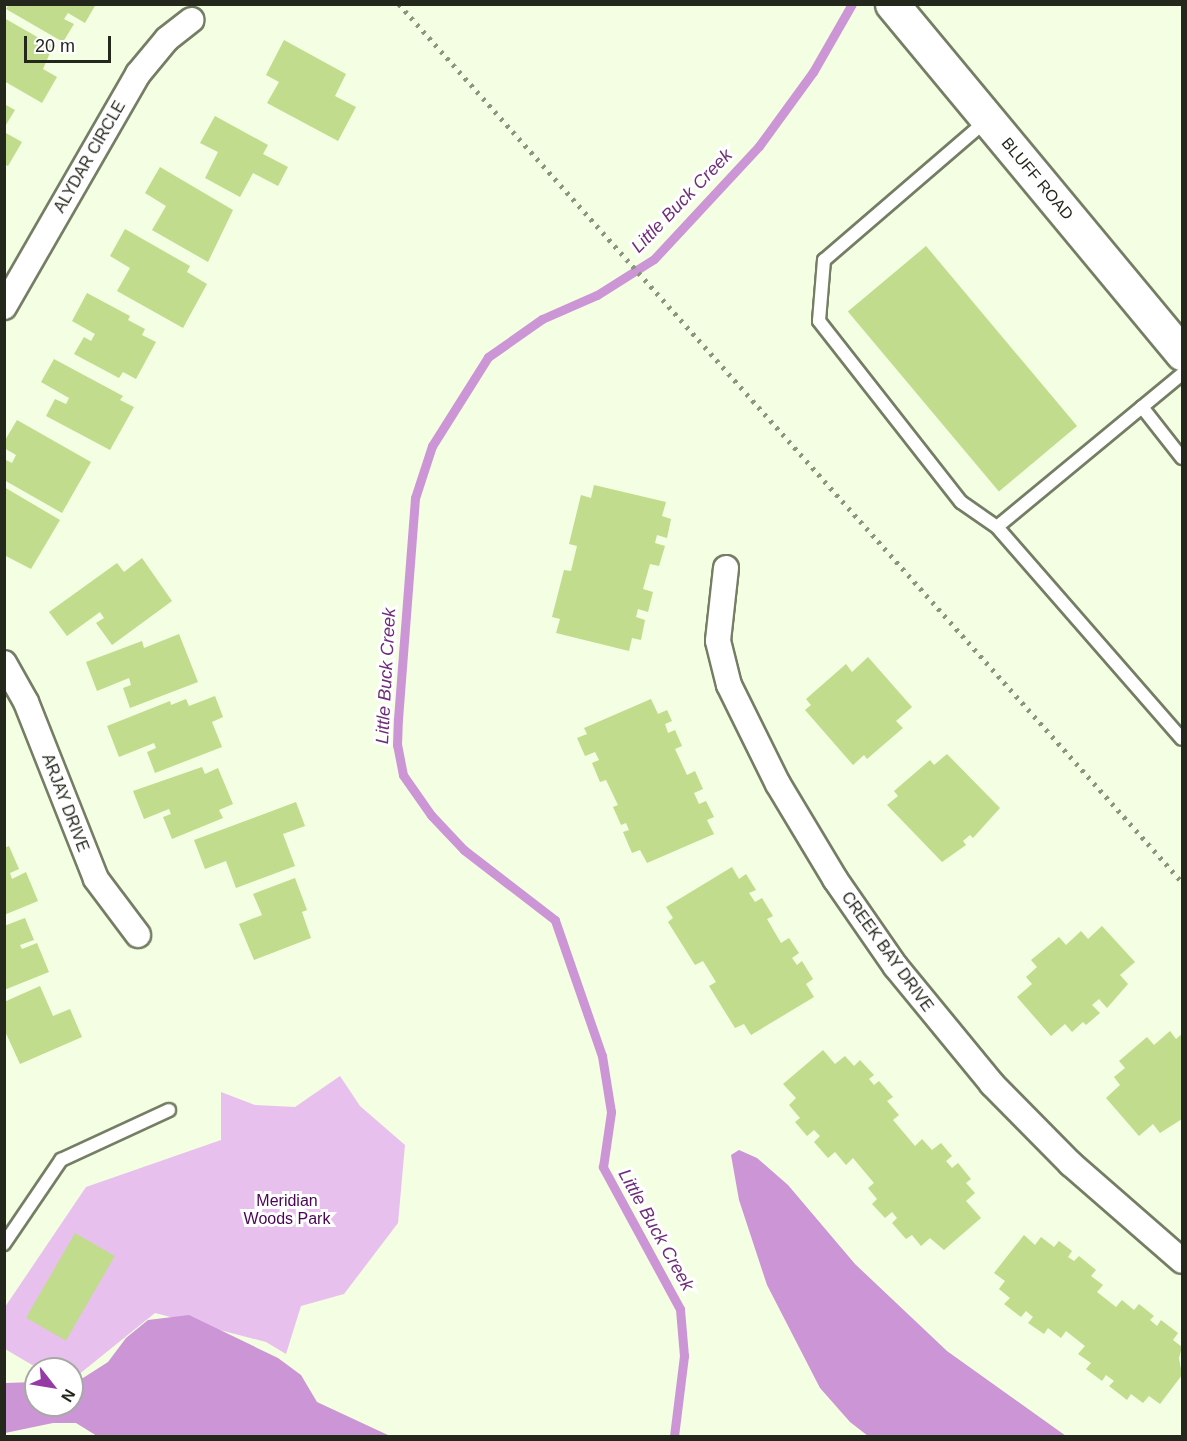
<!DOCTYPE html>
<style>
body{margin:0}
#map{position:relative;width:1187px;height:1441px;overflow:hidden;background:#f3fee2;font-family:Helvetica,sans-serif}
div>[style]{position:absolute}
.green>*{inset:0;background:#e8c0ee}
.water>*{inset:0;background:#cc95d5}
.stream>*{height:9px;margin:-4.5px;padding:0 4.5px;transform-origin:4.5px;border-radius:4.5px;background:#cc95d5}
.building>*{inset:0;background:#c1dc8c;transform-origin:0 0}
.roads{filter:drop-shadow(2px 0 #757e65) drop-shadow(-2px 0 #757e65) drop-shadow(0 2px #757e65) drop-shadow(0 -2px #757e65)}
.service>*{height:12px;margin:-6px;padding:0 6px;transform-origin:6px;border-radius:6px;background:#fff}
.minor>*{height:24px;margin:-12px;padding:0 12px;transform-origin:12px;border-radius:12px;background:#fff}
.secondary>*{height:33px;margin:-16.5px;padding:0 16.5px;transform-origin:16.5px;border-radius:16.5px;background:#fff}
.rail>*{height:4.5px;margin-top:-2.25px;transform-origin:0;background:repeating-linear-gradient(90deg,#8d9581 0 3px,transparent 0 9px)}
span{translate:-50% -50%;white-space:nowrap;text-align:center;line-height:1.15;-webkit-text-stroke:6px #fff;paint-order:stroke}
.street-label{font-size:16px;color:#23271c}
.park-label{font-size:16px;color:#4b0456}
.water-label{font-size:18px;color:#6f2d7a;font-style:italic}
.frame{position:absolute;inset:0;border:6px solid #23271c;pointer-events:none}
.north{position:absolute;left:24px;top:1357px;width:60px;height:60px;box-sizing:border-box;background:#fff;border:2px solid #a7a9a4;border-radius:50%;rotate:121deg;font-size:16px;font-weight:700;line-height:24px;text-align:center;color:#23271c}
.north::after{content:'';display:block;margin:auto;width:21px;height:27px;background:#963ba5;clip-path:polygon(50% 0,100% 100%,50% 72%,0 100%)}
.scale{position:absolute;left:24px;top:36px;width:87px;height:27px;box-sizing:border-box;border:3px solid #23271c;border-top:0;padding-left:8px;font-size:18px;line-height:21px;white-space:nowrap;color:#23271c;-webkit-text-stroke:4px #fff;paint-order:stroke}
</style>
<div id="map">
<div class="green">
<i style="clip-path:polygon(340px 1076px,360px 1106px,405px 1145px,398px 1223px,344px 1294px,301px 1306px,286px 1354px,266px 1342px,155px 1313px,72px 1380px,72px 1369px,39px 1369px,5px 1349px,5px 1307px,86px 1187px,221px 1140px,221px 1092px,255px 1105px,295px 1107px)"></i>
</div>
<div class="water">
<i style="clip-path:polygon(739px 1150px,757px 1158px,788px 1185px,855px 1264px,947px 1351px,1066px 1436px,868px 1436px,850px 1422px,820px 1388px,767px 1285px,739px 1200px,731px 1155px)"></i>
<i style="clip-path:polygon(189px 1315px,278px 1358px,301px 1375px,317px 1402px,390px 1436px,97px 1436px,76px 1423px,53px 1423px,5px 1433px,5px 1383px,36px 1382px,36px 1405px,72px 1405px,72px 1380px,83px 1378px,108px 1362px,126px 1338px,148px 1320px)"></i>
</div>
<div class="stream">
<i style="left:674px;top:1436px;width:81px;rotate:-82.9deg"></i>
<i style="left:684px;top:1356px;width:47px;rotate:-94.9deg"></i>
<i style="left:680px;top:1309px;width:162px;rotate:-118.5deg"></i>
<i style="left:603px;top:1167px;width:56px;rotate:-81.7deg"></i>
<i style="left:611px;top:1112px;width:57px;rotate:-99.1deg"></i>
<i style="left:602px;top:1056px;width:144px;rotate:-109.1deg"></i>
<i style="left:555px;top:920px;width:115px;rotate:-142.4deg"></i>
<i style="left:464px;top:850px;width:48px;rotate:-133.3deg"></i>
<i style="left:431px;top:815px;width:49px;rotate:-125deg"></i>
<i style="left:403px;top:775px;width:31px;rotate:-101deg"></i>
<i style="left:397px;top:745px;width:26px;rotate:-88deg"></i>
<i style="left:398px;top:719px;width:222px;rotate:-85.6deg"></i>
<i style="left:415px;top:498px;width:55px;rotate:-71.9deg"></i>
<i style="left:432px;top:446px;width:105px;rotate:-57.8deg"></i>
<i style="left:488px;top:357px;width:66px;rotate:-35.1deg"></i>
<i style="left:542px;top:319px;width:60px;rotate:-23.6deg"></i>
<i style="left:597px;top:295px;width:67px;rotate:-32.3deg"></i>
<i style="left:654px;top:259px;width:154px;rotate:-47.1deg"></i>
<i style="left:759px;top:146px;width:92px;rotate:-53.9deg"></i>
<i style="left:813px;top:72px;width:78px;rotate:-60.2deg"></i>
</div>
<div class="building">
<i style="clip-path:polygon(9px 4px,96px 4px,85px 23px,68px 13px,64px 19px,74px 24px,63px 42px,6px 9px)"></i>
<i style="clip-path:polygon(4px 18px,53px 46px,43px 69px,57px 77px,42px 103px,4px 81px)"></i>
<i style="clip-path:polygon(284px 40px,346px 74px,335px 96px,356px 107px,338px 141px,267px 103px,279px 82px,266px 75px)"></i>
<i style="clip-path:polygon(4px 104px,15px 110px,4px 128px)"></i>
<i style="clip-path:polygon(215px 116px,268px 145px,263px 154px,288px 167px,278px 186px,253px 173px,240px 197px,205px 178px,218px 152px,200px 143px)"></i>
<i style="clip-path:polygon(4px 132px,22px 142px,8px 166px,4px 164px)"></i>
<i style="clip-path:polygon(160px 167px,233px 210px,208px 262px,152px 230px,166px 206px,145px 193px)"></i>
<i style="clip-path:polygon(125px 229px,190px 266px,187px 272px,207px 284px,183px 328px,117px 291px,130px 268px,110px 256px)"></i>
<i style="left:926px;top:246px;width:235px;height:102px;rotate:50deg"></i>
<i style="clip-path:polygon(87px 293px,130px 316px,128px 320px,145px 329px,142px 335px,156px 342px,136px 379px,123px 372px,119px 378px,74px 354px,84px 337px,91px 341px,95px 334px,72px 321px)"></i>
<i style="clip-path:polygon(54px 359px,123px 396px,120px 400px,134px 407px,110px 450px,46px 416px,55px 399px,66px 404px,69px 398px,41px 382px)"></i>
<i style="clip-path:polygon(17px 420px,91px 462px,62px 513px,4px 480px,4px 459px,12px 463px,16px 455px,4px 448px,4px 442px)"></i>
<i style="clip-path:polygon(594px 485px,666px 502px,662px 516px,671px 519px,667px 538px,657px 535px,655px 543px,665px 546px,659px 566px,650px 564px,643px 589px,653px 592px,648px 612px,638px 609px,636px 617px,645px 620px,641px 640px,632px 638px,629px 651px,556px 633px,560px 619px,552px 617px,564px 570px,571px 571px,577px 546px,569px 544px,581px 495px,591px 498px)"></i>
<i style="clip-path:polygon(4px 487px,60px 520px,31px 569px,4px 555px)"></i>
<i style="clip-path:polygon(142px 558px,172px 601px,112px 645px,96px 623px,104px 618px,100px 612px,67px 636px,49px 612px,117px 563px,124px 572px)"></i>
<i style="clip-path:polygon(179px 634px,198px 682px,130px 708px,123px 688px,131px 685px,129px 678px,97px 691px,86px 662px,142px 641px,144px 648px)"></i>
<i style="clip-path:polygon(868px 657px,912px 707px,896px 721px,903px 728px,867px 759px,864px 755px,853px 765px,805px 710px,811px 705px,806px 699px,846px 664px,852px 672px)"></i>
<i style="clip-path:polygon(215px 696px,223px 717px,212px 722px,222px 747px,155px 773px,147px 752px,156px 748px,154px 743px,119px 757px,107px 726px,170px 701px,171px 705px,186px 699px,189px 706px)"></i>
<i style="clip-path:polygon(651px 699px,658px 714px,667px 710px,672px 721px,665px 724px,668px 733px,675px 730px,682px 746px,675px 749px,687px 775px,695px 771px,703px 789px,694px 793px,699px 804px,706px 801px,714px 817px,707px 820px,714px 834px,647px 863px,640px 850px,632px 853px,623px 832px,629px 830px,626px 823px,621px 825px,613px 807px,618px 805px,606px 780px,600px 782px,592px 763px,599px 760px,595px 752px,585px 756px,577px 738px,587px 734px,584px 728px)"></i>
<i style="clip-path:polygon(947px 754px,1000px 808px,973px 838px,970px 835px,963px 841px,966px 845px,942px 862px,887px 805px,898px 796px,894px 791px,930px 760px,934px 765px)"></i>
<i style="clip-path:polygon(202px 767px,205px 774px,218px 768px,233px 804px,219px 810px,223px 818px,172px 839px,163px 817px,171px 814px,169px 809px,144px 819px,133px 791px)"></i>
<i style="clip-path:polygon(296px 802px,305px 826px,283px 834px,295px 866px,236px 888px,226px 861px,205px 869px,194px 840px)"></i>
<i style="clip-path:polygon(9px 846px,19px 869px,10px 873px,12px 879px,26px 872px,38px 901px,4px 915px,4px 848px)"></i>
<i style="clip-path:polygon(732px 867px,739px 879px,746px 874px,756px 890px,749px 893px,755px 902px,762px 898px,773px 916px,767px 919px,781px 943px,789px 938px,799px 953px,792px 958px,797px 965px,802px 961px,813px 979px,806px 984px,814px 997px,751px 1035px,744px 1024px,735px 1028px,709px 986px,716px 982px,703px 961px,695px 965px,668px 922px,673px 918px,666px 907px)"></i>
<i style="clip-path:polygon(295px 878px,307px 910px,302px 912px,311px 938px,254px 960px,239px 924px,262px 915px,253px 894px)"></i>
<i style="clip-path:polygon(25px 918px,34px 940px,20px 945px,22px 949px,37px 943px,49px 972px,4px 990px,4px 926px)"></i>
<i style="clip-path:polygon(1102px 926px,1135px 962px,1120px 975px,1128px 984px,1107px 1008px,1099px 999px,1092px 1005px,1100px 1013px,1086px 1025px,1083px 1022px,1072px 1032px,1065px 1024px,1051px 1036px,1017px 997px,1032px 984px,1026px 977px,1037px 967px,1031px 960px,1059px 937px,1066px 945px,1081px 931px,1088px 939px)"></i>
<i style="clip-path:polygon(40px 986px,53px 1016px,70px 1009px,82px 1037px,20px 1064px,4px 1029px,4px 1002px)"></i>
<i style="clip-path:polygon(1170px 1031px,1176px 1039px,1182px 1034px,1182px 1119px,1160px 1133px,1153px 1124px,1139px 1136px,1106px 1098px,1120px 1085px,1114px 1077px,1125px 1068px,1119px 1061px,1147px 1037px,1154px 1045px)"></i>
<i style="clip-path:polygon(823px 1050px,835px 1064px,845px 1056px,854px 1066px,860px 1060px,874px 1075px,869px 1079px,874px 1085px,879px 1081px,893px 1097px,887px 1101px,899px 1115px,893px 1120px,915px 1146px,922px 1139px,932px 1150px,941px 1143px,952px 1156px,946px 1161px,952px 1168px,958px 1163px,971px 1179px,966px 1183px,975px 1193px,966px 1201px,981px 1218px,944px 1250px,930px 1238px,921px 1246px,912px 1235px,906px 1239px,892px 1223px,897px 1218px,892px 1212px,885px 1218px,872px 1204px,877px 1199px,868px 1188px,874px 1183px,853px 1158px,846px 1165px,835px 1152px,828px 1158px,814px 1142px,820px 1136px,814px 1130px,807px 1136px,795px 1122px,800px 1118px,789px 1105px,796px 1098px,783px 1084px)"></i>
<i style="left:75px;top:1233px;width:46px;height:98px;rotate:30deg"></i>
<i style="clip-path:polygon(1024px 1235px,1035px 1245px,1041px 1237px,1054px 1247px,1059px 1241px,1072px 1251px,1068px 1257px,1074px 1261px,1079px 1256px,1096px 1270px,1091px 1276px,1103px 1285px,1097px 1292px,1116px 1307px,1122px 1300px,1134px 1310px,1139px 1304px,1154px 1316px,1150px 1320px,1157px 1326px,1161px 1320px,1178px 1333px,1173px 1340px,1182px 1347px,1179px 1358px,1182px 1375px,1160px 1404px,1149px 1396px,1143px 1403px,1131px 1394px,1127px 1400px,1109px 1386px,1114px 1381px,1106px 1375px,1102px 1381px,1086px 1369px,1091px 1363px,1078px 1354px,1085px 1346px,1066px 1331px,1061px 1338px,1048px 1328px,1044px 1334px,1028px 1323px,1033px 1317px,1026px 1311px,1021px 1317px,1004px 1304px,1010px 1298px,999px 1289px,1005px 1281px,994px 1273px)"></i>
</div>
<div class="roads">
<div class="service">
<i style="left:987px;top:120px;width:215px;rotate:139.3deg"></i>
<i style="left:824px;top:260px;width:61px;rotate:94.7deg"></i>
<i style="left:819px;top:321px;width:230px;rotate:51.9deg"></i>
<i style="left:961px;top:502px;width:44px;rotate:34.8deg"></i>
<i style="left:1182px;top:374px;width:240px;rotate:140.4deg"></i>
<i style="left:997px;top:527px;width:281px;rotate:48.9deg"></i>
<i style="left:1142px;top:407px;width:65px;rotate:51.9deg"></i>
<i style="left:4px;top:1244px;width:102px;rotate:-55.8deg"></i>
<i style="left:61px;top:1160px;width:119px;rotate:-24.8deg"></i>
</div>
<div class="minor">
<i style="left:4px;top:307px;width:269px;rotate:-60.1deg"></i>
<i style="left:138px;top:74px;width:45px;rotate:-50.4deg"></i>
<i style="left:167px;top:39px;width:31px;rotate:-38deg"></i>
<i style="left:726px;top:568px;width:73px;rotate:96.3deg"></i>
<i style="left:718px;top:641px;width:45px;rotate:76deg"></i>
<i style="left:729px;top:685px;width:110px;rotate:63.7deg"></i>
<i style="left:778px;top:784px;width:111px;rotate:59deg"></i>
<i style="left:835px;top:879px;width:107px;rotate:55.3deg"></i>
<i style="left:896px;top:967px;width:151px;rotate:50.6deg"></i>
<i style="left:992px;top:1084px;width:112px;rotate:45.4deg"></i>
<i style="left:1071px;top:1164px;width:147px;rotate:41.1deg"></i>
<i style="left:4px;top:663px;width:45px;rotate:60.6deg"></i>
<i style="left:26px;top:702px;width:190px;rotate:68.4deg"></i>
<i style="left:96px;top:879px;width:70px;rotate:53.1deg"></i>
</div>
<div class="secondary">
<i style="left:892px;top:4px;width:454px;rotate:50.3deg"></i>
</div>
</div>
<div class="rail">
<i style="left:399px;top:4px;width:1176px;rotate:48.27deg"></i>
</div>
<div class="street-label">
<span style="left:90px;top:157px;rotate:-60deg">ALYDAR CIRCLE</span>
<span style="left:1037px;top:179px;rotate:50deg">BLUFF ROAD</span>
<span style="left:65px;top:803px;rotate:69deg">ARJAY DRIVE</span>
<span style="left:887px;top:952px;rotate:54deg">CREEK BAY DRIVE</span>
</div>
<div class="park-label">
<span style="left:287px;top:1210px">Meridian<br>Woods Park</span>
</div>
<div class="water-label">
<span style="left:682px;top:201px;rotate:-46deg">Little Buck Creek</span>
<span style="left:386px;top:676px;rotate:-87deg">Little Buck Creek</span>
<span style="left:656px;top:1230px;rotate:61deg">Little Buck Creek</span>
</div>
<div class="frame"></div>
<div class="north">N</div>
<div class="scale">20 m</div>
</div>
